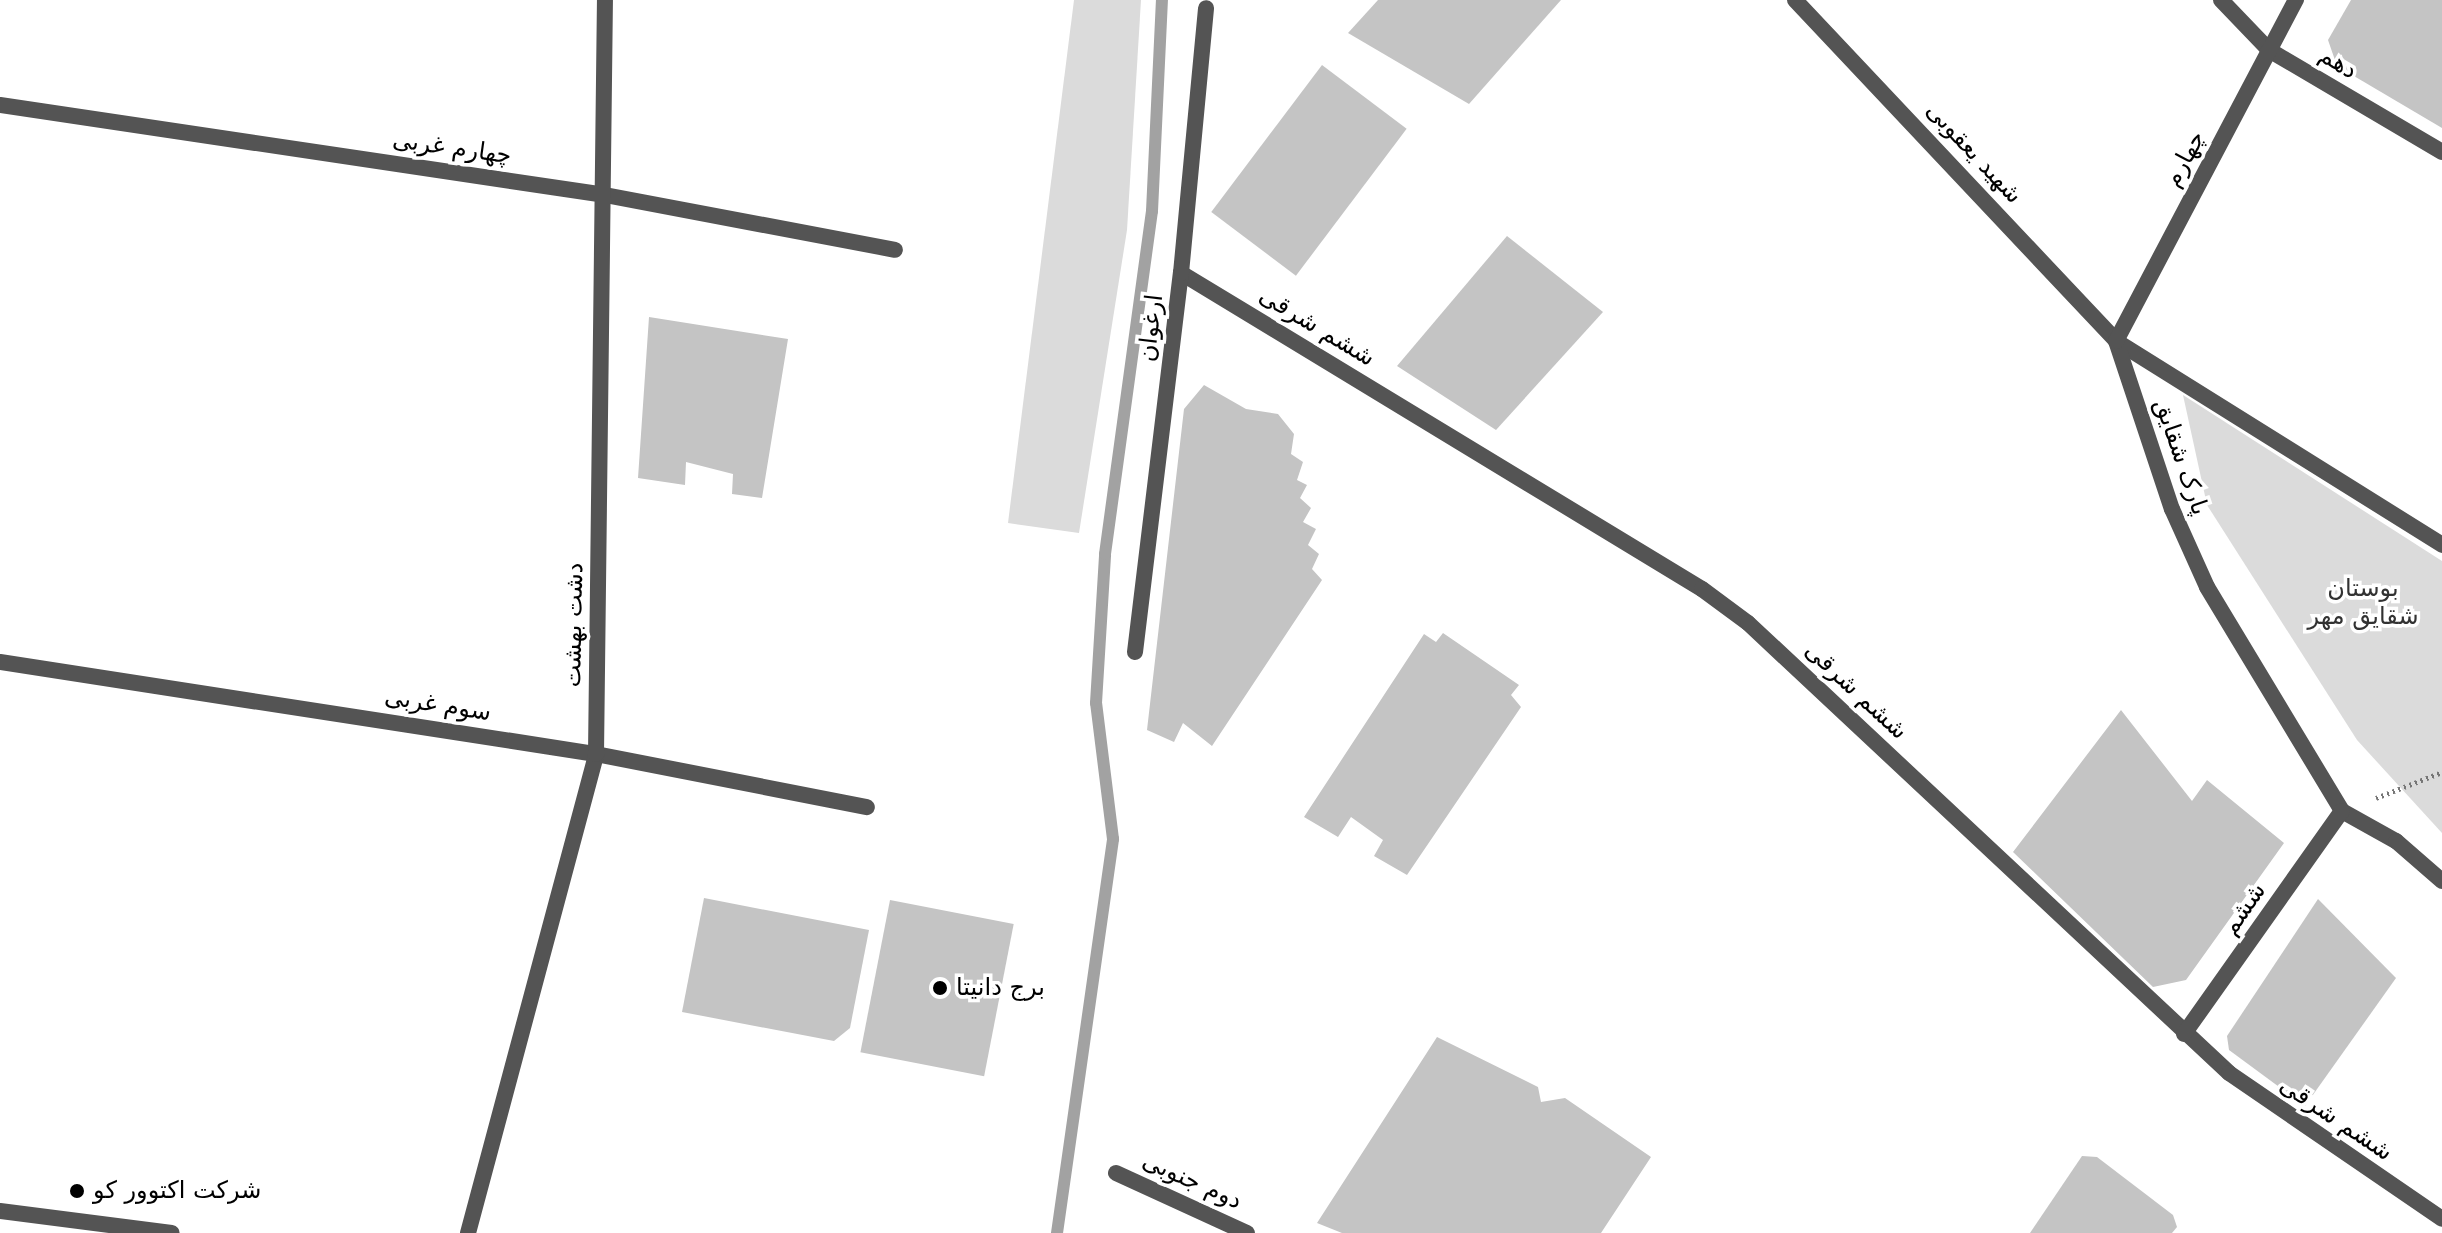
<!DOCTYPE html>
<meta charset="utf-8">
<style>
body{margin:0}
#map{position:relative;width:2442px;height:1233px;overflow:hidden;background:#fff;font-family:"DejaVu Sans","Noto Naskh Arabic",sans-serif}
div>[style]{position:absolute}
.green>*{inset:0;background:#dbdbdb}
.stream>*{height:12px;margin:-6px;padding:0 6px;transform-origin:6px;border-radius:6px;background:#a2a2a2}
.building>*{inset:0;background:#c4c4c4;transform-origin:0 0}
.path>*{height:5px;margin-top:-2.5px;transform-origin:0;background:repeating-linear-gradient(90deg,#767676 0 2px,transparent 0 6px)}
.minor>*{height:16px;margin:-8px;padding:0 8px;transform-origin:8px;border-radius:8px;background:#545454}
.tertiary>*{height:16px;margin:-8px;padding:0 8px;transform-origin:8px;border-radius:8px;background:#545454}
.dots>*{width:22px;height:22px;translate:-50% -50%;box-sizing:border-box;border:4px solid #fff;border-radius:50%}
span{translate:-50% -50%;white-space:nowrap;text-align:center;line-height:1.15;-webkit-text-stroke:7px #fff;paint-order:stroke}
.street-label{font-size:24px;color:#000}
.park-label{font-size:24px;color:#323232}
.poi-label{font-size:24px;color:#000}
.left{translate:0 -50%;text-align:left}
</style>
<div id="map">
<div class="green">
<i style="clip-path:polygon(1074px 0,1141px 0,1127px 230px,1079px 533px,1008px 523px)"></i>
<i style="clip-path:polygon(2183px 395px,2442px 561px,2442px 833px,2357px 740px,2207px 505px)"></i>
</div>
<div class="stream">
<i style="left:1057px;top:1233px;width:398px;rotate:-81.9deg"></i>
<i style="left:1113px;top:839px;width:137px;rotate:-97.1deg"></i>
<i style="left:1096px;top:703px;width:149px;rotate:-86.5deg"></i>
<i style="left:1105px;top:554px;width:346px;rotate:-82.2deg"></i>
<i style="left:1152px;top:211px;width:211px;rotate:-87.3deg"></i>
</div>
<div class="building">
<i style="clip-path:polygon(1378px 0,1561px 0,1469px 104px,1348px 33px)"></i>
<i style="clip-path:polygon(2351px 0,2442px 0,2442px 128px,2337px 66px,2328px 40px)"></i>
<i style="left:1322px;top:65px;width:106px;height:184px;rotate:37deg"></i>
<i style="clip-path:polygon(1507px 236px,1603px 312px,1496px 430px,1397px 366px)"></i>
<i style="clip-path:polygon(649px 317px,788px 339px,762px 498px,732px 494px,733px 474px,686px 462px,685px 485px,638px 478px)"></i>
<i style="clip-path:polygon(1204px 385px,1246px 409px,1278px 414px,1294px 434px,1291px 454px,1303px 462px,1297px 480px,1307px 485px,1300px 498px,1311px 508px,1303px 522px,1316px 529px,1308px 545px,1319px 554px,1312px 569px,1322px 580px,1212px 746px,1183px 723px,1174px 742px,1147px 730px,1184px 409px)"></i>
<i style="clip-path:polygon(1443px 633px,1519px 685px,1511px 695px,1521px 707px,1407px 875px,1374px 856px,1383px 840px,1351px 817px,1338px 837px,1304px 817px,1424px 634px,1436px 642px)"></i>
<i style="clip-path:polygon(2121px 710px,2192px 801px,2207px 780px,2284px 843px,2186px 980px,2153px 987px,2013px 852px)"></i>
<i style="clip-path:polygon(704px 898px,869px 930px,850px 1028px,834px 1041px,682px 1012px)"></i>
<i style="clip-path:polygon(2318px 899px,2396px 978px,2305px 1106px,2229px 1050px,2227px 1036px)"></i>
<i style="left:890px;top:900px;width:126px;height:155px;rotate:11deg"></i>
<i style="clip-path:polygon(1437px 1037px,1538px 1087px,1541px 1102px,1565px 1098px,1651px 1157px,1601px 1233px,1342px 1233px,1317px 1223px)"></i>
<i style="clip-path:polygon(2082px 1156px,2097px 1157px,2173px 1215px,2177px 1227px,2172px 1233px,2030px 1233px)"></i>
</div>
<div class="path">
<i style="left:2376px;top:798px;width:71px;rotate:-21.5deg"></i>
</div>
<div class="minor">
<i style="left:1795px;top:0;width:468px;rotate:46.7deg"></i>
<i style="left:2116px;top:341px;width:385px;rotate:32deg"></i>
<i style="left:2221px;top:0;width:69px;rotate:46.2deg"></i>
<i style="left:2269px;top:50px;width:201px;rotate:30.5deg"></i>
<i style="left:0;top:105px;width:612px;rotate:8.46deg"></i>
<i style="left:605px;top:195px;width:295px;rotate:10.7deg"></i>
<i style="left:1181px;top:273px;width:609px;rotate:31.24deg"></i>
<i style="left:1702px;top:589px;width:57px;rotate:36.5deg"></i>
<i style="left:1748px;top:623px;width:659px;rotate:43.09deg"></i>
<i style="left:2229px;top:1073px;width:258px;rotate:34.4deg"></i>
<i style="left:2116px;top:341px;width:177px;rotate:71.6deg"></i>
<i style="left:2172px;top:509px;width:85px;rotate:65.8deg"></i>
<i style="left:2207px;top:587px;width:262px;rotate:58.9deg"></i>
<i style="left:2342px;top:811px;width:62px;rotate:29.1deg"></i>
<i style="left:2396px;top:841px;width:61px;rotate:41deg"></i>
<i style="left:1135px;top:652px;width:382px;rotate:-83.1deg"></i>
<i style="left:1181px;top:273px;width:266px;rotate:-84.6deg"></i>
<i style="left:0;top:662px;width:603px;rotate:8.78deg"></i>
<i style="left:596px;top:754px;width:276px;rotate:11.1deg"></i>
<i style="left:2184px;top:1034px;width:273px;rotate:-54.7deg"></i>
<i style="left:1116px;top:1173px;width:144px;rotate:24.6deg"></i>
<i style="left:0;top:1211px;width:173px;rotate:7.3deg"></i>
</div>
<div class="tertiary">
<i style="left:2116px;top:341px;width:386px;rotate:-62.2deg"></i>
<i style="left:468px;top:1233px;width:496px;rotate:-75deg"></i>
<i style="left:596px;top:754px;width:754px;rotate:-89.32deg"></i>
</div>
<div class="dots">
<i style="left:940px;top:988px;background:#000"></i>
<i style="left:77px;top:1191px;background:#000"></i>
</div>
<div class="street-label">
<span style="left:2338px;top:63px;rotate:31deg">دهم</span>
<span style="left:452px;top:148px;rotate:8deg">چهارم غربی</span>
<span style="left:1974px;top:153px;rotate:47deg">شهید یعقوبی</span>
<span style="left:2185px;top:159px;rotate:-62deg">چهارم</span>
<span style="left:1317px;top:327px;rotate:31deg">ششم شرقی</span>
<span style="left:1151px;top:328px;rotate:-83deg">ارغوان</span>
<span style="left:2181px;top:457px;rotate:71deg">پارک شقایق</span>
<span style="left:574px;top:625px;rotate:-89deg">دشت بهشت</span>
<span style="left:1856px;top:691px;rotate:43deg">ششم شرقی</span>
<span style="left:438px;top:705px;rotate:9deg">سوم غربی</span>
<span style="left:2244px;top:909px;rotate:-55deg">ششم</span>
<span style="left:2336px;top:1119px;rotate:34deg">ششم شرقی</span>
<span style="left:1192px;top:1181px;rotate:24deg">دوم جنوبی</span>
</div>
<div class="park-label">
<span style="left:2363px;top:603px">بوستان<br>شقایق مهر</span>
</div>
<div class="poi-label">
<span class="left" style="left:956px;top:988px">برج دانیتا</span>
<span class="left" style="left:93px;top:1191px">شرکت اکتوور کو</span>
</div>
</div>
